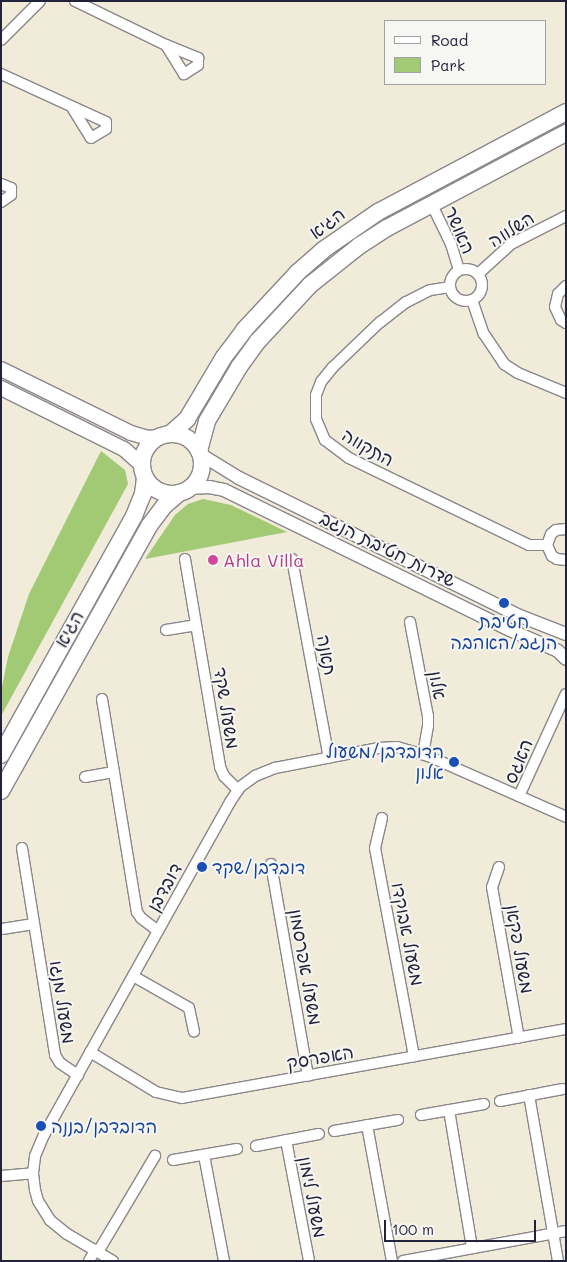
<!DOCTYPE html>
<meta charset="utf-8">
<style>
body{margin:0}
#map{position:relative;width:567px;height:1262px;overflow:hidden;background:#f1ebd9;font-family:Mali,"Playpen Sans Hebrew",sans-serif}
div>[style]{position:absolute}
.green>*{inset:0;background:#a2c974}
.roads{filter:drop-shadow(1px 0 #8a868a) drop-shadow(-1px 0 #8a868a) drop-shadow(0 1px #8a868a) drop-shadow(0 -1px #8a868a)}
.minor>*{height:10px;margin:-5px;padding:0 5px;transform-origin:5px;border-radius:5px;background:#fff}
.minor>.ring{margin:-5px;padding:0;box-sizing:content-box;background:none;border:10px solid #fff;border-radius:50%}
.tertiary>*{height:12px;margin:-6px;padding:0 6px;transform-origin:6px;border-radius:6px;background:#fff}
.secondary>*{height:14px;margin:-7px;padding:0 7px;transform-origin:7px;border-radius:7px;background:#fff}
.trunk>*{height:16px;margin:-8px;padding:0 8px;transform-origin:8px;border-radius:8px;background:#fff}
.trunk>.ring{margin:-8px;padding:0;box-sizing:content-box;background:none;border:16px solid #fff;border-radius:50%}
.dots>*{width:14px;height:14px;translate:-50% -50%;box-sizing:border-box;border:2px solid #f6f6f2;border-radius:50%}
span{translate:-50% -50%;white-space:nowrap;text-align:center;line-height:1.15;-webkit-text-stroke:4px #f6f6f2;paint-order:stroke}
.street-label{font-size:18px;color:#22223b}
.hotel-label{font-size:18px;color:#b23c85}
.left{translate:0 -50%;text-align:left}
.transit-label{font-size:18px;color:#164399}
.right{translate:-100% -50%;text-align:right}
.frame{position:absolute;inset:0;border:2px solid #22223b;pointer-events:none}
.legend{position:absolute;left:384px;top:20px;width:162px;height:65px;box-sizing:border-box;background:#f6f6f2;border:1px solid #a1a1a9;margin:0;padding:6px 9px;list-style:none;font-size:15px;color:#22223b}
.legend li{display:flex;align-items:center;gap:10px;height:25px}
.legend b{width:25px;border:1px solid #a1a1a9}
.scale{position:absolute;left:384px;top:1220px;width:152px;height:22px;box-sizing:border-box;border:2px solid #22223b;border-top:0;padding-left:6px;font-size:15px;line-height:18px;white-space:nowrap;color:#22223b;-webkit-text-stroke:4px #f6f6f2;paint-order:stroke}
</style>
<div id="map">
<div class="green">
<i style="clip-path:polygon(101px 451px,125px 470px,128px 484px,1px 716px,1px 692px,8px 657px,29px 594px)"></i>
<i style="clip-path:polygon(203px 499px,231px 505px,287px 532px,145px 559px,175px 515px,188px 504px)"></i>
</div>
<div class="roads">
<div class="minor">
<i style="left:75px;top:1px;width:101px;rotate:25.8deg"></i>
<i style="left:166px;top:45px;width:35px;rotate:22deg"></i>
<i style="left:198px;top:58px;width:7px;rotate:90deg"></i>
<i style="left:198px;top:65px;width:17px;rotate:147deg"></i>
<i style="left:184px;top:74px;width:34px;rotate:-122deg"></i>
<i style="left:1px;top:40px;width:55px;rotate:-45deg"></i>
<i style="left:1px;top:74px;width:115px;rotate:24.6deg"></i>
<i style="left:106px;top:122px;width:7px;rotate:90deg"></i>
<i style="left:106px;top:129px;width:17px;rotate:149deg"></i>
<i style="left:91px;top:138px;width:34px;rotate:-122deg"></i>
<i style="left:1px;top:184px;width:11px;rotate:22deg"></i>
<i style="left:11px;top:188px;width:7px;rotate:90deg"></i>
<i style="left:11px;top:195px;width:12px;rotate:145deg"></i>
<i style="left:431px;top:203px;width:46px;rotate:64deg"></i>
<i style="left:451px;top:244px;width:27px;rotate:73deg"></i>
<i class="ring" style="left:450px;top:269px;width:22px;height:22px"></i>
<i style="left:478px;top:274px;width:45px;rotate:-42.3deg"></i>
<i style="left:511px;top:244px;width:62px;rotate:-27deg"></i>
<i style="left:566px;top:286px;width:11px;rotate:135deg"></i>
<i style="left:558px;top:294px;width:13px;rotate:103deg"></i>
<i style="left:555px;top:307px;width:14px;rotate:65deg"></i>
<i style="left:561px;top:320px;width:6px;rotate:31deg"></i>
<i style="left:450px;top:287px;width:20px;rotate:171deg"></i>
<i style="left:430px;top:290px;width:27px;rotate:153deg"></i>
<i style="left:406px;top:302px;width:33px;rotate:142deg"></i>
<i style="left:380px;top:322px;width:65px;rotate:136.2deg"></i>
<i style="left:333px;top:367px;width:19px;rotate:129deg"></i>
<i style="left:321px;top:382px;width:14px;rotate:111deg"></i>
<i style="left:316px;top:395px;width:24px;rotate:90deg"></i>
<i style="left:316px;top:419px;width:23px;rotate:67deg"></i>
<i style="left:325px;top:440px;width:30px;rotate:37deg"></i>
<i style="left:349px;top:458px;width:200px;rotate:25.8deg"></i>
<i style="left:529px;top:545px;width:18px"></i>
<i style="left:472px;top:300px;width:36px;rotate:71deg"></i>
<i style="left:484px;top:334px;width:36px;rotate:56deg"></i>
<i style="left:504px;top:364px;width:17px;rotate:33deg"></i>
<i style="left:518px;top:373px;width:52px;rotate:22.6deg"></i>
<i style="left:566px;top:529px;width:10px;rotate:174deg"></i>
<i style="left:556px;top:530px;width:6px;rotate:141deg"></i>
<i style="left:551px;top:534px;width:12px;rotate:110deg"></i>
<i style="left:547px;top:545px;width:12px;rotate:66deg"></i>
<i style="left:552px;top:556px;width:6px;rotate:31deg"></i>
<i style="left:557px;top:559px;width:9px;rotate:6deg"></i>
<i style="left:185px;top:559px;width:211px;rotate:80.4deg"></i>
<i style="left:220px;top:767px;width:10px;rotate:66deg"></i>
<i style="left:224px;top:776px;width:20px;rotate:45deg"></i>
<i style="left:292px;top:559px;width:202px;rotate:79.5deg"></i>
<i style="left:410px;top:622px;width:96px;rotate:79.2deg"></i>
<i style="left:428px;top:716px;width:10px;rotate:90deg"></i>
<i style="left:428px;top:726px;width:28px;rotate:100deg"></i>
<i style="left:166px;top:630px;width:30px;rotate:-9deg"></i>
<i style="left:102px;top:699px;width:216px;rotate:80.7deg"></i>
<i style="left:137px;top:912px;width:7px;rotate:56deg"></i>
<i style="left:141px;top:918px;width:21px;rotate:37deg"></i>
<i style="left:85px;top:777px;width:29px;rotate:-10deg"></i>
<i style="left:519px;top:796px;width:112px;rotate:-65.3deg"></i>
<i style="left:382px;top:818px;width:31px;rotate:103deg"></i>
<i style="left:375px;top:848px;width:212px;rotate:79.4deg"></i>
<i style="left:22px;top:848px;width:210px;rotate:80.9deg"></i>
<i style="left:55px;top:1055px;width:9px;rotate:58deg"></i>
<i style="left:60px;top:1063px;width:22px;rotate:34deg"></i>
<i style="left:271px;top:864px;width:215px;rotate:80.1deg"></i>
<i style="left:499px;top:867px;width:21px;rotate:109deg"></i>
<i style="left:492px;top:887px;width:153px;rotate:79.9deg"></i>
<i style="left:2px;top:929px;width:32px;rotate:-9deg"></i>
<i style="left:133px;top:976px;width:64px;rotate:29.7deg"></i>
<i style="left:189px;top:1008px;width:24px;rotate:78deg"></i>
<i style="left:90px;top:1052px;width:77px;rotate:31.2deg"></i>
<i style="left:156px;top:1092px;width:27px;rotate:13deg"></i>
<i style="left:182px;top:1098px;width:390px;rotate:-10.2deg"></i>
<i style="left:529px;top:1095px;width:169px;rotate:80.1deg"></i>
<i style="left:500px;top:1101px;width:64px;rotate:-10.8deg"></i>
<i style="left:449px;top:1110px;width:139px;rotate:80.5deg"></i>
<i style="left:421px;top:1115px;width:64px;rotate:-9.9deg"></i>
<i style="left:367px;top:1125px;width:138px;rotate:79.6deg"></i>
<i style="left:334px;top:1131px;width:65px;rotate:-9.8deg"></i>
<i style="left:286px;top:1140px;width:123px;rotate:79.2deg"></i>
<i style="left:256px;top:1146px;width:64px;rotate:-10.8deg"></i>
<i style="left:204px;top:1155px;width:108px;rotate:79.3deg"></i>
<i style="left:173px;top:1160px;width:65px;rotate:-9.8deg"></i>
<i style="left:1px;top:1176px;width:32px;rotate:-5deg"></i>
<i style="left:98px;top:1252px;width:112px;rotate:-59.3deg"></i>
<i style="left:89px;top:1261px;width:13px;rotate:-61deg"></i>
<i style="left:113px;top:1261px;width:53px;rotate:-149.6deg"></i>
<i style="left:67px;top:1234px;width:22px;rotate:-141deg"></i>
<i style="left:50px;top:1220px;width:22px;rotate:-122deg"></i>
<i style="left:38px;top:1201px;width:11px;rotate:-105deg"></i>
<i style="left:35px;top:1190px;width:17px;rotate:-97deg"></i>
<i style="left:33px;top:1173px;width:17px;rotate:-83deg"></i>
<i style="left:35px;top:1156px;width:23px;rotate:-67deg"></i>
<i style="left:44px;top:1135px;width:381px;rotate:-60.8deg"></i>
<i style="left:230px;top:802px;width:18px;rotate:-56deg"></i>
<i style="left:240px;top:787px;width:19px;rotate:-36deg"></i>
<i style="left:255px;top:776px;width:22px;rotate:-22deg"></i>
<i style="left:275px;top:768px;width:106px;rotate:-10.9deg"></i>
<i style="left:379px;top:748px;width:18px;rotate:-3deg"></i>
<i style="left:397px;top:747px;width:32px;rotate:16deg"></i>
<i style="left:428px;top:756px;width:151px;rotate:23.8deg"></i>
<i style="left:403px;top:1261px;width:166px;rotate:-10.4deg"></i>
</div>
<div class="tertiary">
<i style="left:200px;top:454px;width:46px;rotate:31.6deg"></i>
<i style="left:239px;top:478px;width:313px;rotate:26.2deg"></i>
<i style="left:520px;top:616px;width:49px;rotate:21.4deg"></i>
<i style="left:190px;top:488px;width:19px;rotate:-3deg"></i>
<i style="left:209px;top:487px;width:15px;rotate:11deg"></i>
<i style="left:224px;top:490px;width:318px;rotate:26.1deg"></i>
<i style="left:510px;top:630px;width:52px;rotate:23.6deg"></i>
<i style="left:558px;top:651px;width:11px;rotate:45deg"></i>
</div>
<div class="secondary">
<i style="left:1px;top:369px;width:145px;rotate:26.2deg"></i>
<i style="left:131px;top:433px;width:18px;rotate:16deg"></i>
<i style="left:148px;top:438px;width:10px;rotate:-6deg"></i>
<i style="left:1px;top:388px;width:137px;rotate:26.4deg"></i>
<i style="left:124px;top:449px;width:24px;rotate:42deg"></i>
</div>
<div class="trunk">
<i class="ring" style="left:142px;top:434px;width:44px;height:44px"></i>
<i style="left:170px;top:434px;width:23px;rotate:-41deg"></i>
<i style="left:187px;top:419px;width:72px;rotate:-59.2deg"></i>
<i style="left:224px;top:357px;width:34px;rotate:-53deg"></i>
<i style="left:244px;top:330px;width:79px;rotate:-47deg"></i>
<i style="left:298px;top:272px;width:33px;rotate:-41deg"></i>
<i style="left:323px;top:250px;width:67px;rotate:-34.6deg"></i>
<i style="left:378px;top:212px;width:213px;rotate:-28deg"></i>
<i style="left:199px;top:451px;width:31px;rotate:-75deg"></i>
<i style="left:207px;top:421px;width:63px;rotate:-59.3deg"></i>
<i style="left:239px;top:367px;width:32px;rotate:-54deg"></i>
<i style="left:258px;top:341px;width:76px;rotate:-47.1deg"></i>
<i style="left:310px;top:285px;width:63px;rotate:-38.5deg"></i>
<i style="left:359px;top:246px;width:33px;rotate:-33deg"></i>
<i style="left:387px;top:228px;width:203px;rotate:-28deg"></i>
<i style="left:1px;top:755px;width:274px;rotate:-60.9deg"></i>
<i style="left:134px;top:516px;width:24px;rotate:-68deg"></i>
<i style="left:143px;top:494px;width:16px;rotate:-83deg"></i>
<i style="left:1px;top:791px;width:304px;rotate:-60.8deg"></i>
<i style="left:149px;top:526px;width:25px;rotate:-53deg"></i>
<i style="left:164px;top:506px;width:20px;rotate:-41deg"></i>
</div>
</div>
<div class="dots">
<i style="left:213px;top:560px;background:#d1479c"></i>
<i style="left:504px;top:603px;background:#1a4fb4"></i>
<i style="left:454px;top:762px;background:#1a4fb4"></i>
<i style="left:202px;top:867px;background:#1a4fb4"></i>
<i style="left:41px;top:1126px;background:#1a4fb4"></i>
</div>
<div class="street-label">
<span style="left:327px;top:223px;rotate:-37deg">הגיא</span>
<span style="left:511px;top:229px;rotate:-32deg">השלווה</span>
<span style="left:460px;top:230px;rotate:67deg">האושר</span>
<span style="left:368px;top:447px;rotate:30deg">התקווה</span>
<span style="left:388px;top:549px;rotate:26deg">שדרות חטיבת הנגב</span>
<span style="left:69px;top:629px;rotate:-61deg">הגיא</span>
<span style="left:327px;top:655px;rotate:80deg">תאנה</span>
<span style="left:438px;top:685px;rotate:79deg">אלון</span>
<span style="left:227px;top:708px;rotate:81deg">משעול שקד</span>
<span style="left:518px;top:761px;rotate:-67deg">האגס</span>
<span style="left:164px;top:887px;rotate:-61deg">דובדבן</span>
<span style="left:408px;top:934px;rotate:79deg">משעול אבוקדו</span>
<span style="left:520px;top:949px;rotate:80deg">משעול פקאן</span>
<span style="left:306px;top:967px;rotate:80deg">משעול אפרסמון</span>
<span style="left:63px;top:1002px;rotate:81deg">משעול מנגו</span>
<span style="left:320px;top:1057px;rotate:-10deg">האפרסק</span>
<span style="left:313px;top:1197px;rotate:79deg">משעול לימון</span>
</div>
<div class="hotel-label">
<span class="left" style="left:223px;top:560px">Ahla Villa</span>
</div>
<div class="transit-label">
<span style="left:504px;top:632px">חטיבת<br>הנגב/האהבה</span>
<span class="right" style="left:444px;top:762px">הדובדבן/משעול<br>אלון</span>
<span class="left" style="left:212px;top:867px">דובדבן/שקד</span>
<span class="left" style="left:51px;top:1126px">הדובדבן/בננה</span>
</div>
<div class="frame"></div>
<ul class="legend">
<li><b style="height:6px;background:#fff"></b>Road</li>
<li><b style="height:14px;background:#a2c974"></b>Park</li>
</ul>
<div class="scale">100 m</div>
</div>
